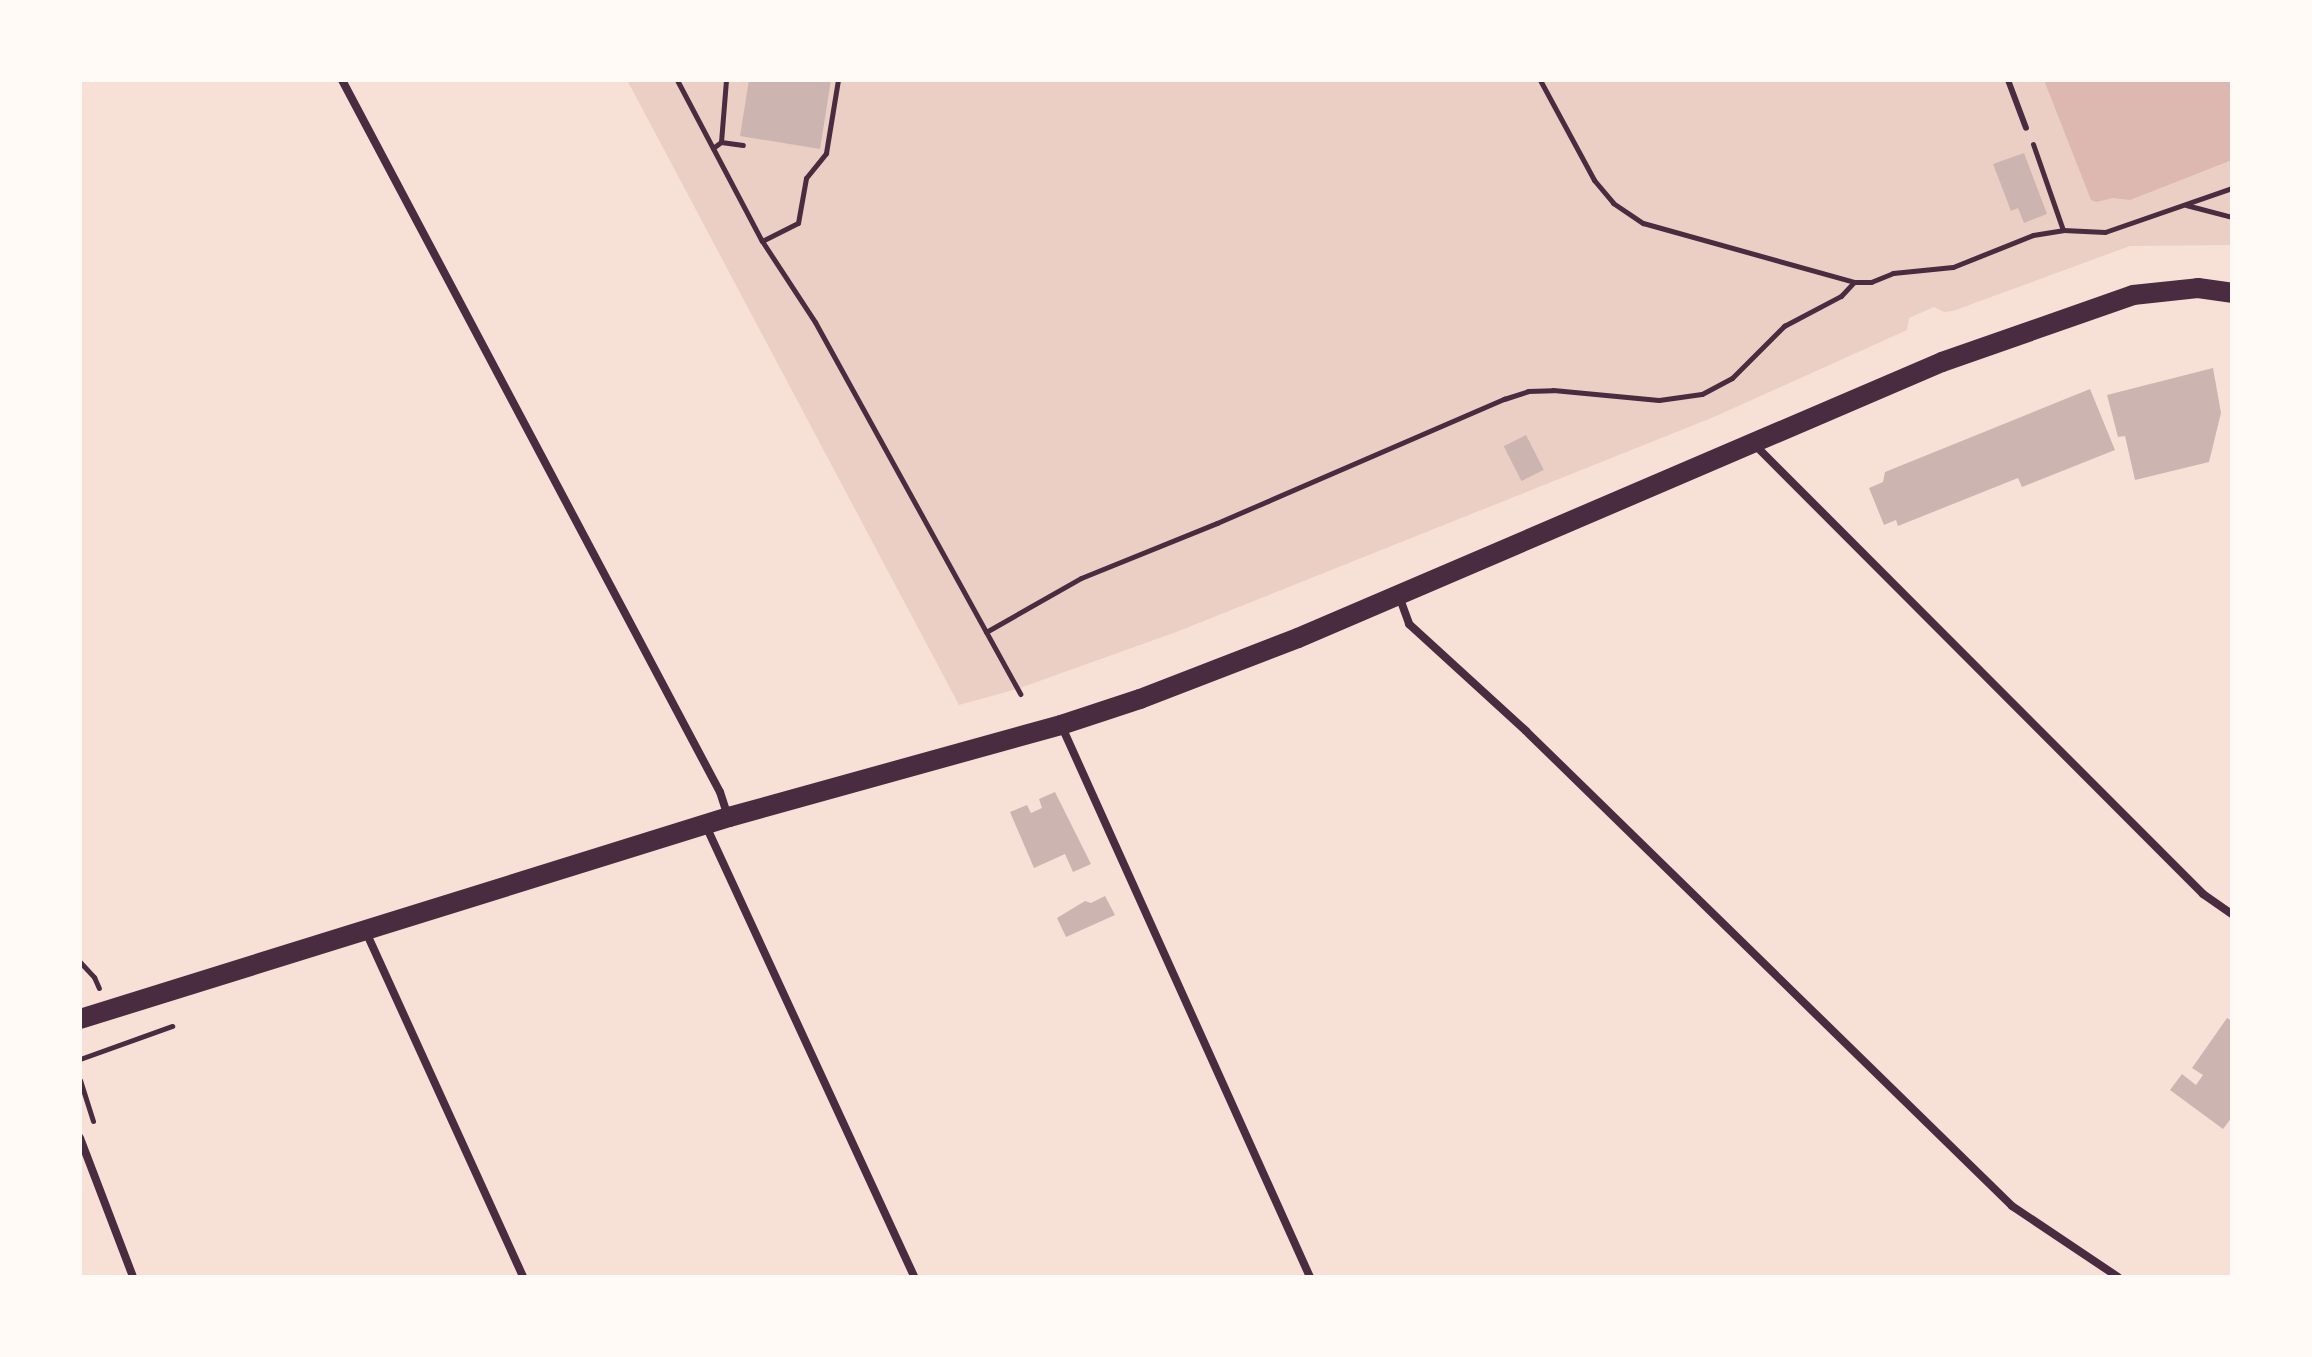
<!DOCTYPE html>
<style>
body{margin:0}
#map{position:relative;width:2312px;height:1357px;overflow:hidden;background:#f7e1d7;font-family:"Open Sans",sans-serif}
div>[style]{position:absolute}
.green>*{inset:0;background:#ebcfc5}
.water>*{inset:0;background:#dcb8b0}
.building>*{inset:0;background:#ccb4b1;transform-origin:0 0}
.path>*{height:5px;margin:-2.5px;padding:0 2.5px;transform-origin:2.5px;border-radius:2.5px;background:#4a2c40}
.service>*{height:6px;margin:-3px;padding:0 3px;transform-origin:3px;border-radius:3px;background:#4a2c40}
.minor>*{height:8px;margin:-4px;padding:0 4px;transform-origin:4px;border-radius:4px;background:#4a2c40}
.primary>*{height:20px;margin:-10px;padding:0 10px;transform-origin:10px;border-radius:10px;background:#4a2c40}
span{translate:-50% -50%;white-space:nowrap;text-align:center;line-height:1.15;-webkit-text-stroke:8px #fffaf5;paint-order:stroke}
.frame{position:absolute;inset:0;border:82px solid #fffaf5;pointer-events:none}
</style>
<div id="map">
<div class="green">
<i style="clip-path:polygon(627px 80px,2232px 80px,2232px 245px,2130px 246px,1953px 311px,1944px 312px,1934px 307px,1909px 318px,1907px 330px,1714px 417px,1179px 631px,1017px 689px,959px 705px)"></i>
</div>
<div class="water">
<i style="clip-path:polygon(2044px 80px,2232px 80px,2232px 160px,2130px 200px,2113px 198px,2096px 202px,2091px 200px)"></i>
</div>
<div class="building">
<i style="clip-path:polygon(749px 80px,831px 80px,820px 149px,740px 136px)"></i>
<i style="clip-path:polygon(2024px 153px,2047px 214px,2024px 223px,2018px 208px,2011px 211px,1993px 164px)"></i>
<i style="clip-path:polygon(2213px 368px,2221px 413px,2209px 462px,2135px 480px,2125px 436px,2118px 437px,2107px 395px)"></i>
<i style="clip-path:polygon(2090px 389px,2115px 450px,2022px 487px,2018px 478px,1898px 526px,1896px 520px,1884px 525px,1869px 488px,1883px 482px,1885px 472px)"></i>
<i style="left:1526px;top:435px;width:39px;height:25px;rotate:63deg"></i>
<i style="clip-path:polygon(1055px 792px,1091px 864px,1073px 872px,1065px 854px,1034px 868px,1010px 812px,1027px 805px,1031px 813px,1042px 808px,1039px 799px)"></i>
<i style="clip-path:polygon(1105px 896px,1115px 915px,1066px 937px,1057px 918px,1085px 901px,1091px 903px)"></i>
<i style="clip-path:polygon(2227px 1018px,2232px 1021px,2232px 1117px,2223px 1129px,2170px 1090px,2182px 1074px,2196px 1085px,2203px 1075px,2192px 1068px)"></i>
</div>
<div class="path">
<i style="left:677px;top:80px;width:182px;rotate:62.2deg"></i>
<i style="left:762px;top:241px;width:97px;rotate:56.8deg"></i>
<i style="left:815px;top:322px;width:425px;rotate:61.1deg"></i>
<i style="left:1540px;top:80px;width:114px;rotate:61.6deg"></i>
<i style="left:1594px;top:180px;width:30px;rotate:50deg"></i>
<i style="left:1613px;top:203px;width:36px;rotate:34deg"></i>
<i style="left:1643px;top:223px;width:219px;rotate:15.6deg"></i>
<i style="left:1854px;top:282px;width:17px"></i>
<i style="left:1871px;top:282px;width:24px;rotate:-22deg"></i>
<i style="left:1893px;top:273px;width:60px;rotate:-5.7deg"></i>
<i style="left:1953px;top:267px;width:86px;rotate:-21.8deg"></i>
<i style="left:2033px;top:235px;width:30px;rotate:-9deg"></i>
<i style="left:2063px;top:230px;width:42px;rotate:2.7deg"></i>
<i style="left:2105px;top:232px;width:134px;rotate:-19.1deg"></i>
<i style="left:721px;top:142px;width:22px;rotate:8deg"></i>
<i style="left:2033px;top:144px;width:91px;rotate:70.8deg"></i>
<i style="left:713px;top:148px;width:10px;rotate:-37deg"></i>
<i style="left:721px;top:142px;width:62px;rotate:-85.4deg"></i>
<i style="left:2186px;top:205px;width:48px;rotate:14.6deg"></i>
<i style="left:762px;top:241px;width:40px;rotate:-26.6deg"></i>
<i style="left:798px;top:223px;width:46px;rotate:-79.9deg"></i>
<i style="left:806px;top:178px;width:32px;rotate:-51deg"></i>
<i style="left:826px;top:153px;width:74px;rotate:-80.7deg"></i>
<i style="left:986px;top:632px;width:109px;rotate:-29.6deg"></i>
<i style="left:1081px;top:578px;width:147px;rotate:-22deg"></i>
<i style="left:1217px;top:523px;width:313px;rotate:-23.4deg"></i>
<i style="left:1504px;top:399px;width:25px;rotate:-18deg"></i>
<i style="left:1528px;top:391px;width:25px;rotate:-2deg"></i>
<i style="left:1553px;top:390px;width:106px;rotate:5.4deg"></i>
<i style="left:1659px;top:400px;width:43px;rotate:-7.9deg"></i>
<i style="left:1702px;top:394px;width:34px;rotate:-28deg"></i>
<i style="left:1732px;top:378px;width:74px;rotate:-45deg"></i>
<i style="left:1784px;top:326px;width:64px;rotate:-27.8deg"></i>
<i style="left:1841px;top:296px;width:19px;rotate:-47deg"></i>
<i style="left:80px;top:962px;width:21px;rotate:47deg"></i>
<i style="left:94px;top:977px;width:12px;rotate:66deg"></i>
<i style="left:80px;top:1059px;width:98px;rotate:-19.7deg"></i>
<i style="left:80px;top:1080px;width:43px;rotate:72.4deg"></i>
</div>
<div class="service">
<i style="left:2008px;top:80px;width:51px;rotate:69.4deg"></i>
</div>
<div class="minor">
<i style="left:342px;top:80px;width:806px;rotate:62.04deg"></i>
<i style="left:720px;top:792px;width:25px;rotate:72deg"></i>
<i style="left:1754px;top:444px;width:636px;rotate:45.06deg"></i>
<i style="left:2203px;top:894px;width:35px;rotate:35deg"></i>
<i style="left:1399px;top:596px;width:30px;rotate:70deg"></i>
<i style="left:1409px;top:624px;width:159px;rotate:42.4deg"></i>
<i style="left:1526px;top:731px;width:680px;rotate:44.34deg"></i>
<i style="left:2012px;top:1206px;width:128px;rotate:33.8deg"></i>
<i style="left:1062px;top:727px;width:603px;rotate:65.73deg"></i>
<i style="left:706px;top:826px;width:497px;rotate:65.2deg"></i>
<i style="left:366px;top:932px;width:379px;rotate:65.5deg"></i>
<i style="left:80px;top:1138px;width:149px;rotate:69.1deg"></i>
</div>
<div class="primary">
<i style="left:80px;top:1019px;width:680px;rotate:-17.29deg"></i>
<i style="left:729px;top:817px;width:345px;rotate:-15.5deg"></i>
<i style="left:1061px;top:725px;width:83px;rotate:-18.2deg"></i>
<i style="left:1140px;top:699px;width:169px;rotate:-21.1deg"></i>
<i style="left:1298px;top:638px;width:701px;rotate:-23.2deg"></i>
<i style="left:1942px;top:362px;width:202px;rotate:-19.3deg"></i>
<i style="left:2133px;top:295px;width:65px;rotate:-6.1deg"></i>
<i style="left:2198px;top:288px;width:34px;rotate:8deg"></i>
</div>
<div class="frame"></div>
</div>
